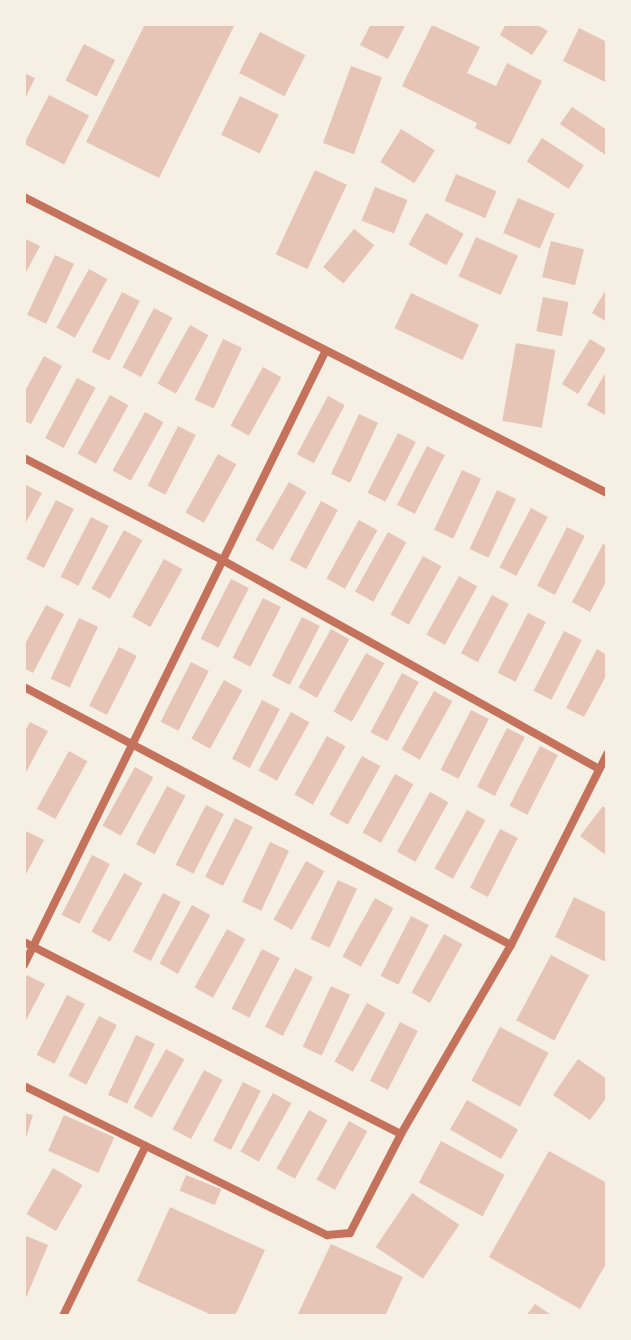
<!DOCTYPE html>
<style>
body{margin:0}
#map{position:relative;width:631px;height:1340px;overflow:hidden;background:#f6efe4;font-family:"Alegreya Sans",sans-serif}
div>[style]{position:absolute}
.building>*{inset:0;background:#e6c5b7;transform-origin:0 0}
.minor>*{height:8px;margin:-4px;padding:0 4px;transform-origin:4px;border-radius:4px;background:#c5725c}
span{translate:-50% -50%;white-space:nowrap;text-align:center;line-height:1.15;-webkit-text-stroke:6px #f6efe4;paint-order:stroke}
.frame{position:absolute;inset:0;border:26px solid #f6efe4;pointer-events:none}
</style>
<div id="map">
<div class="building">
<i style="clip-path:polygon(145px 24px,235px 24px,159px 178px,86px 142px)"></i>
<i style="clip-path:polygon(371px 24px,406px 24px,388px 59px,360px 45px)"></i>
<i style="clip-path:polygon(506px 24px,536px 24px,548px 31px,532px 55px,500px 35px)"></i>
<i style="clip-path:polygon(432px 25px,480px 47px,467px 73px,496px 86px,507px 63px,542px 81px,510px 145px,475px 128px,477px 123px,402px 86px)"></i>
<i style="clip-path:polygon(579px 28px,607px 42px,607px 83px,563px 61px)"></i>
<i style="left:260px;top:32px;width:51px;height:46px;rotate:27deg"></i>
<i style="left:84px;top:44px;width:35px;height:41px;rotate:27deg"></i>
<i style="left:351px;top:66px;width:33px;height:82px;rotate:20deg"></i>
<i style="clip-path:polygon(24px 73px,35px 78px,24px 101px)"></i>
<i style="left:49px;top:95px;width:45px;height:55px;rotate:27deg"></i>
<i style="left:240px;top:96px;width:43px;height:43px;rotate:26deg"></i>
<i style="clip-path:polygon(572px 107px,607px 130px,607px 156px,560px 124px)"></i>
<i style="left:401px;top:129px;width:40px;height:39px;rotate:32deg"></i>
<i style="left:542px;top:138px;width:50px;height:28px;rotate:33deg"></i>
<i style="left:315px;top:170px;width:35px;height:93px;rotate:25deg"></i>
<i style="left:456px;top:174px;width:44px;height:29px;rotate:23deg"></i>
<i style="left:375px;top:187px;width:35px;height:36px;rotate:22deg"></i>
<i style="left:518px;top:198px;width:40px;height:38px;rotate:23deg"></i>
<i style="left:426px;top:213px;width:43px;height:36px;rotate:29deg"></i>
<i style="left:354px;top:229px;width:26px;height:49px;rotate:39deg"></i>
<i style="left:476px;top:237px;width:46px;height:43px;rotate:24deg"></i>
<i style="clip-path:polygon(24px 238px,40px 246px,24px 276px)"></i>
<i style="left:551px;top:241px;width:34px;height:37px;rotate:14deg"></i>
<i style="left:55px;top:255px;width:21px;height:66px;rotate:25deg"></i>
<i style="left:89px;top:269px;width:21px;height:67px;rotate:29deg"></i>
<i style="clip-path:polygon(607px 288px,607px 322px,592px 313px)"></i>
<i style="left:122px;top:292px;width:20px;height:67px;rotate:27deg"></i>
<i style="left:411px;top:293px;width:75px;height:39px;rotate:25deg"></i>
<i style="left:543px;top:297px;width:26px;height:35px;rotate:11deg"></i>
<i style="left:154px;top:308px;width:21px;height:67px;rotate:28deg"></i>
<i style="left:190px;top:325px;width:21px;height:67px;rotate:29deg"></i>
<i style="left:223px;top:339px;width:21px;height:67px;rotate:25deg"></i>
<i style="left:590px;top:339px;width:19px;height:53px;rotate:32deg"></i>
<i style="left:516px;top:343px;width:40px;height:79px;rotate:10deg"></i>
<i style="clip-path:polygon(44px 356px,62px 366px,31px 424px,24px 421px,24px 393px)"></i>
<i style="left:263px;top:367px;width:21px;height:67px;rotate:29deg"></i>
<i style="clip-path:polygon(607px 370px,607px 416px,587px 405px)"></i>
<i style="left:77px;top:378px;width:21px;height:68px;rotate:28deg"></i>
<i style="left:110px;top:395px;width:21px;height:67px;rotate:29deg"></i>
<i style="left:328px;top:396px;width:19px;height:66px;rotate:28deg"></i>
<i style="left:145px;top:412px;width:21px;height:67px;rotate:29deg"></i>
<i style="left:359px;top:414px;width:21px;height:66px;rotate:25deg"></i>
<i style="left:178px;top:426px;width:20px;height:67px;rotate:27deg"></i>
<i style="left:398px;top:433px;width:20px;height:67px;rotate:27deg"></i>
<i style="left:427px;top:446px;width:20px;height:66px;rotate:27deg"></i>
<i style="left:218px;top:454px;width:21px;height:67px;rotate:29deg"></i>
<i style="left:462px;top:470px;width:21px;height:66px;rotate:25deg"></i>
<i style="left:289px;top:482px;width:20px;height:67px;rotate:30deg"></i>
<i style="clip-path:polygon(24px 484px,42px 493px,24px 526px)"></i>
<i style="left:497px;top:490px;width:21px;height:65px;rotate:25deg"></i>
<i style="left:56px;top:500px;width:20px;height:66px;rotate:27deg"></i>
<i style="left:321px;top:501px;width:19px;height:67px;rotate:28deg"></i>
<i style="left:531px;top:508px;width:19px;height:67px;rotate:28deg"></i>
<i style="left:91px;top:517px;width:20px;height:67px;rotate:27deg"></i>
<i style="left:359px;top:520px;width:21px;height:67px;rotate:29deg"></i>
<i style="left:567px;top:527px;width:20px;height:66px;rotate:27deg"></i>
<i style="left:124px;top:530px;width:21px;height:67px;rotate:29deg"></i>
<i style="left:388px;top:532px;width:21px;height:68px;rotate:29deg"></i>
<i style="clip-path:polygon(603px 544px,607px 546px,607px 580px,590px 612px,572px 602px)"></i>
<i style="left:423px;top:556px;width:21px;height:67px;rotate:29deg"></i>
<i style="left:164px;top:559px;width:21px;height:66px;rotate:29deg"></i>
<i style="left:459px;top:576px;width:21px;height:67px;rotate:29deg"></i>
<i style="left:231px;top:579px;width:20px;height:67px;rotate:27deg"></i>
<i style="left:492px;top:595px;width:19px;height:66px;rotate:28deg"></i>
<i style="left:263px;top:598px;width:20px;height:67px;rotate:27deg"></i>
<i style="clip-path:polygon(46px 605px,64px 614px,33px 673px,24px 668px,24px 646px)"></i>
<i style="left:528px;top:613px;width:20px;height:67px;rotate:27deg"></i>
<i style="left:302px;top:617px;width:20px;height:66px;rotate:27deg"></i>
<i style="left:79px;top:618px;width:21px;height:67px;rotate:25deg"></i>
<i style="left:331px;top:629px;width:21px;height:67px;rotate:29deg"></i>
<i style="left:564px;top:631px;width:20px;height:67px;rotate:27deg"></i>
<i style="left:119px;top:647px;width:20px;height:66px;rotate:27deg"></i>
<i style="clip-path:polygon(597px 649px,607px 655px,607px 674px,584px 717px,566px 708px)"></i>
<i style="left:366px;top:653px;width:21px;height:67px;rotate:29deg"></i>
<i style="left:191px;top:662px;width:20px;height:67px;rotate:27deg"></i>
<i style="left:402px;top:673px;width:19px;height:67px;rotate:28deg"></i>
<i style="left:224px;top:680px;width:21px;height:67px;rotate:29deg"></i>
<i style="left:434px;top:691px;width:21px;height:67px;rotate:29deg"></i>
<i style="left:262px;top:700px;width:20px;height:66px;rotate:27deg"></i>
<i style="left:471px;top:710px;width:20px;height:67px;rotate:27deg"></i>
<i style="left:291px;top:712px;width:21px;height:67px;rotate:29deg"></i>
<i style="clip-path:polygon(30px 722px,48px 731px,24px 776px,24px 733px)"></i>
<i style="left:507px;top:728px;width:20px;height:66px;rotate:27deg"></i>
<i style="left:327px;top:736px;width:21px;height:67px;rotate:29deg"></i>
<i style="left:540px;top:746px;width:20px;height:67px;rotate:27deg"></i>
<i style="left:69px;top:751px;width:21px;height:66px;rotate:29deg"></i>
<i style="left:362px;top:756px;width:21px;height:67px;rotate:29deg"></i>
<i style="left:135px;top:767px;width:21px;height:67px;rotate:29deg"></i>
<i style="left:395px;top:774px;width:21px;height:67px;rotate:29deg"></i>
<i style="left:167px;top:786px;width:21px;height:66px;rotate:28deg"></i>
<i style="left:430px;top:792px;width:21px;height:68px;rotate:29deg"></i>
<i style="left:206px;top:805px;width:20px;height:67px;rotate:27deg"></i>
<i style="clip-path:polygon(603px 806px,607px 810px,607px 856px,580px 836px)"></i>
<i style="left:467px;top:810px;width:21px;height:67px;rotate:29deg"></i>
<i style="left:235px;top:818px;width:20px;height:66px;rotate:27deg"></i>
<i style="left:500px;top:829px;width:20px;height:66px;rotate:27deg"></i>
<i style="clip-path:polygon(26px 831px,44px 840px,24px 878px,24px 834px)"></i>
<i style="left:270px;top:842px;width:21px;height:66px;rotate:25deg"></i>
<i style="left:92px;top:855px;width:20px;height:67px;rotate:27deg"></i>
<i style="left:306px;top:861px;width:21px;height:67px;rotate:29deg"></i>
<i style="left:124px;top:873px;width:21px;height:67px;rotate:29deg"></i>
<i style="left:338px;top:880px;width:21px;height:65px;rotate:25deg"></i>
<i style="left:163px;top:893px;width:20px;height:66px;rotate:27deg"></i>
<i style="clip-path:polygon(574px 897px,607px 913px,606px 962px,555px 937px)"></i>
<i style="left:375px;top:898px;width:21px;height:67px;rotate:29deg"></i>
<i style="left:192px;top:905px;width:21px;height:67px;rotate:29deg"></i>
<i style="left:411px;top:916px;width:20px;height:67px;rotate:27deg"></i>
<i style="left:227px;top:929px;width:21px;height:67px;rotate:29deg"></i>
<i style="left:444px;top:934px;width:21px;height:67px;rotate:29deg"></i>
<i style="left:262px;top:949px;width:20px;height:67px;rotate:27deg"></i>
<i style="left:551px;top:955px;width:43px;height:74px;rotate:28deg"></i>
<i style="left:295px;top:968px;width:20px;height:66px;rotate:27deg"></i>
<i style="clip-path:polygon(27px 975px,45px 984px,24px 1024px,24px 980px)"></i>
<i style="left:331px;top:986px;width:21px;height:67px;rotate:25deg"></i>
<i style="left:67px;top:995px;width:20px;height:67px;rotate:27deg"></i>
<i style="left:367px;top:1003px;width:21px;height:67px;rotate:29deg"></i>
<i style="left:99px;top:1016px;width:20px;height:67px;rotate:27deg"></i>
<i style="left:400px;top:1022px;width:20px;height:66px;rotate:27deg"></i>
<i style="left:500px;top:1027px;width:55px;height:61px;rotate:28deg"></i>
<i style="left:136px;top:1035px;width:21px;height:66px;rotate:25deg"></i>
<i style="left:166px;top:1049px;width:21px;height:67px;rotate:29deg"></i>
<i style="clip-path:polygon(578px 1059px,607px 1079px,607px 1097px,590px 1120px,553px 1095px)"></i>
<i style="left:204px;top:1070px;width:21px;height:67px;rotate:28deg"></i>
<i style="left:243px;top:1082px;width:20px;height:66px;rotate:27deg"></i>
<i style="left:273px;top:1093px;width:21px;height:67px;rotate:29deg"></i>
<i style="left:467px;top:1100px;width:59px;height:34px;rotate:30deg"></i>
<i style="left:309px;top:1110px;width:21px;height:67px;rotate:29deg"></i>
<i style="clip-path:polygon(24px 1113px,33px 1115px,25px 1141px,24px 1141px)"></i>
<i style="left:64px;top:1115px;width:55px;height:39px;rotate:24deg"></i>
<i style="left:349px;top:1121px;width:21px;height:67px;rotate:29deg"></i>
<i style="left:441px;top:1141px;width:72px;height:47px;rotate:28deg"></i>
<i style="clip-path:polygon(549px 1151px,607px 1183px,607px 1262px,580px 1309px,489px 1257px)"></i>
<i style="left:53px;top:1168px;width:34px;height:53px;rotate:30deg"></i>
<i style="left:186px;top:1175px;width:38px;height:17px;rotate:22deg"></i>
<i style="left:412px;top:1193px;width:57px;height:65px;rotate:34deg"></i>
<i style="clip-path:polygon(170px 1207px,265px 1250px,235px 1316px,214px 1316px,137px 1281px)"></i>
<i style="clip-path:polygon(24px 1235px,48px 1245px,24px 1303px)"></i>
<i style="clip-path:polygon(331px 1244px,403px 1277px,385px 1316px,297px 1316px)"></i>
<i style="clip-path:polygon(535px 1304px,553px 1316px,526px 1316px)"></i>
</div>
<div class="minor">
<i style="left:24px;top:197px;width:654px;rotate:26.92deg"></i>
<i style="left:24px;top:458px;width:225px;rotate:27.2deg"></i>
<i style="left:224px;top:561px;width:429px;rotate:29deg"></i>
<i style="left:24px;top:687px;width:551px;rotate:27.91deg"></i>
<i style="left:24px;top:942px;width:423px;rotate:27deg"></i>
<i style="left:24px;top:965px;width:683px;rotate:-63.85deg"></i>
<i style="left:24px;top:1086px;width:338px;rotate:26.2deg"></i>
<i style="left:327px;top:1235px;width:23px;rotate:-5deg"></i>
<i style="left:350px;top:1233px;width:111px;rotate:-62.7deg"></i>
<i style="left:401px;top:1134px;width:219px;rotate:-59.8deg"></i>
<i style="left:511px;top:945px;width:214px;rotate:-63.3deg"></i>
<i style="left:63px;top:1316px;width:188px;rotate:-64.1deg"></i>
</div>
<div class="frame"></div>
</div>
